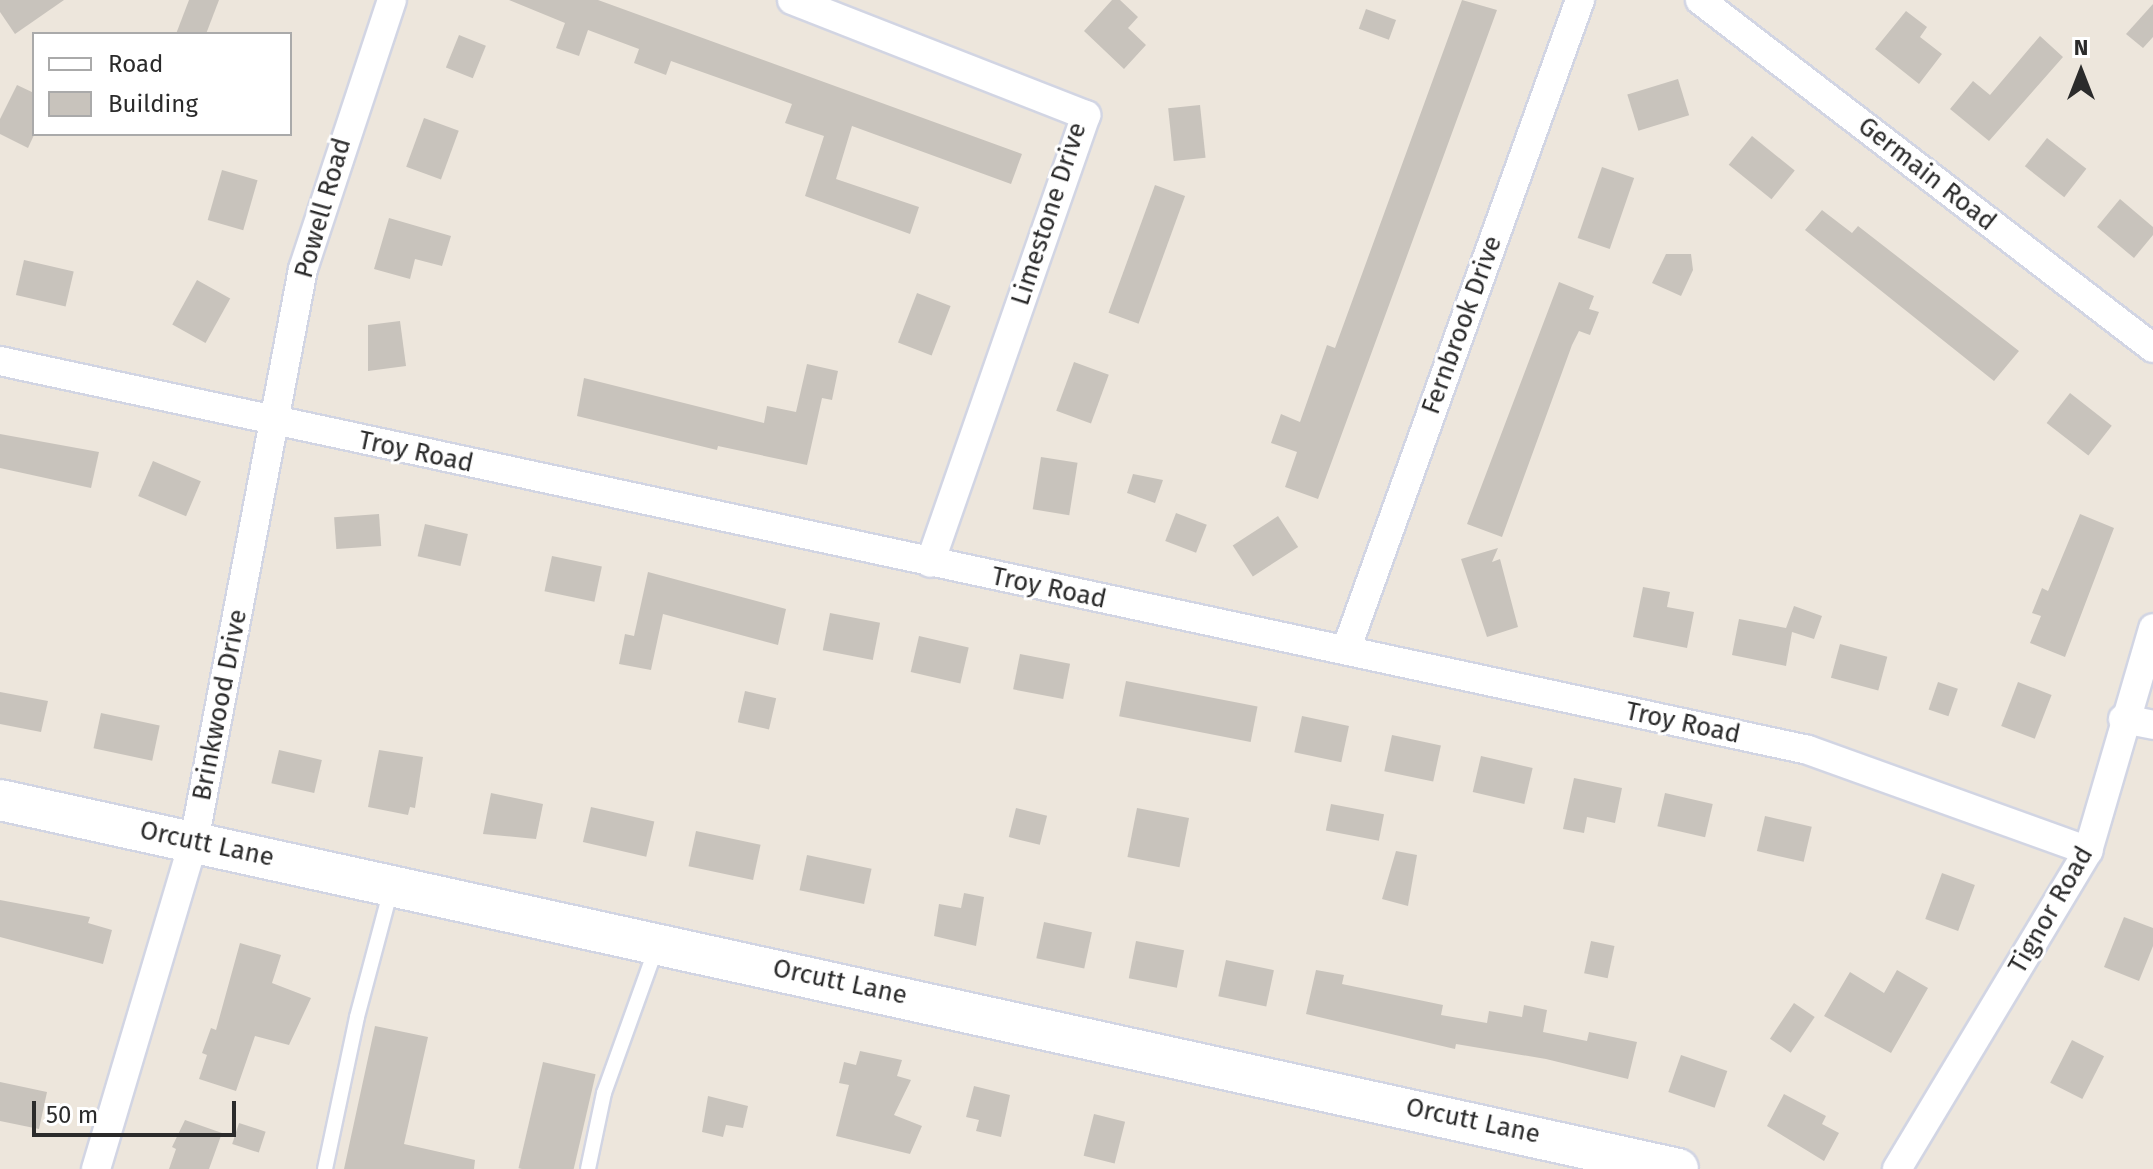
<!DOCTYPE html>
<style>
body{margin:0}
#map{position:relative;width:2153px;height:1169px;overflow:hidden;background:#ede6dc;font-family:"Fira Sans",sans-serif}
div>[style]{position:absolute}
.building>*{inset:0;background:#c8c3bc;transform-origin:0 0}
.roads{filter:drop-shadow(2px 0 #d2d5e3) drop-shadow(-2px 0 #d2d5e3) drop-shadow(0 2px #d2d5e3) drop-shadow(0 -2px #d2d5e3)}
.lane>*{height:14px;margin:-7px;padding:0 7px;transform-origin:7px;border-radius:7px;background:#fff}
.street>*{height:28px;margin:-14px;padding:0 14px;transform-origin:14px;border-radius:14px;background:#fff}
.secondary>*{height:40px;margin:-20px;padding:0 20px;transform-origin:20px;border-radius:20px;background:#fff}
span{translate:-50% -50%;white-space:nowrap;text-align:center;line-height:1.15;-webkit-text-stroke:6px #fff;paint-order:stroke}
.street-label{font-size:26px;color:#2b2b2b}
.legend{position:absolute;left:32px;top:32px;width:260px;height:104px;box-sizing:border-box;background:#fff;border:2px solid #aaa;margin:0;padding:10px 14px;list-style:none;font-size:24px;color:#2b2b2b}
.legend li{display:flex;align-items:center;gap:16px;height:40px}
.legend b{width:40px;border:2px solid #aaa}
.north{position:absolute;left:2041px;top:32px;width:80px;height:80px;-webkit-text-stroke:6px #fff;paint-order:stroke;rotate:0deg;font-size:22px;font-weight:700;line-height:32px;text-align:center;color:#2b2b2b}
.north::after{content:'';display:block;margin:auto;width:28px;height:36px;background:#2b2b2b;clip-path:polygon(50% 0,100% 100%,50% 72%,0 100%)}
.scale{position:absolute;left:32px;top:1101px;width:204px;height:36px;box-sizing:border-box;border:4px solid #2b2b2b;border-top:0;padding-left:10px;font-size:24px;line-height:28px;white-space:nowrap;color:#2b2b2b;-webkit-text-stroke:6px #fff;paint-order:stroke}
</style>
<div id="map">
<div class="building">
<i style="clip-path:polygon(0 0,64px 0,15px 34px,0 12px)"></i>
<i style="clip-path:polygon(189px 0,219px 0,206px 34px,176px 34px)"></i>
<i style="clip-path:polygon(509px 0,598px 0,1022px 154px,1011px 184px,852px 126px,836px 179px,919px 207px,910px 234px,805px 196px,824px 136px,785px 123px,792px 104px,671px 61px,666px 75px,634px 63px,639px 49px,588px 30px,579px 56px,556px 48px,565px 23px)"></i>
<i style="clip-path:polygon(1112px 0,1120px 0,1138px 17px,1128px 28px,1146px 45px,1124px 69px,1084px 31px)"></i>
<i style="clip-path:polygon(1462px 0,1497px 10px,1318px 499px,1285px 487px,1297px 452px,1271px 443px,1281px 414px,1300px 422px,1327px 345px,1335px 348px)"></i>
<i style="clip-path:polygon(2153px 4px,2153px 37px,2143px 48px,2126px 34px)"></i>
<i style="left:1366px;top:9px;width:32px;height:21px;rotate:20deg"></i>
<i style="clip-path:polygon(1906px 11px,1927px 27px,1920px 37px,1942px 54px,1919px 84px,1875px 49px)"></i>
<i style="left:459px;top:35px;width:29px;height:35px;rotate:22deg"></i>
<i style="clip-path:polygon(2040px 36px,2063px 57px,1989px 141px,1950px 109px,1973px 81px,1990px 95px)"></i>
<i style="left:1678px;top:79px;width:38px;height:53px;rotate:73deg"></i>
<i style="clip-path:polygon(17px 85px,34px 93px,34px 135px,28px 148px,0 134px,0 119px)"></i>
<i style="left:1200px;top:105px;width:53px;height:32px;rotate:84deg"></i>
<i style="left:424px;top:118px;width:37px;height:52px;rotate:20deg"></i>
<i style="left:1752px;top:136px;width:55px;height:37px;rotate:39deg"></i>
<i style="left:2047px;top:138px;width:50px;height:36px;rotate:38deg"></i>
<i style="left:1602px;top:167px;width:34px;height:75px;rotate:19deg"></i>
<i style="left:222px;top:170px;width:37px;height:52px;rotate:16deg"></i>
<i style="left:1155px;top:185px;width:32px;height:136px;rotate:20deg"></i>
<i style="clip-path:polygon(2120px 199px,2153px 227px,2153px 235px,2134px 258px,2097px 227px)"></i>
<i style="clip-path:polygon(1822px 210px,1852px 233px,1858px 226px,2019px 351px,1994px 381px,1805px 230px)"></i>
<i style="clip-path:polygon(389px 218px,451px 236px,442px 266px,415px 259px,410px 279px,374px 269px)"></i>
<i style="clip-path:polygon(1666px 254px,1691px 254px,1693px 270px,1681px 296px,1652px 283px)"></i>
<i style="left:24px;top:260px;width:51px;height:36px;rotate:13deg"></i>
<i style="left:197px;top:280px;width:38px;height:51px;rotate:29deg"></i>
<i style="clip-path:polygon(1559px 282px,1594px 296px,1589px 309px,1599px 312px,1590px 335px,1579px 331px,1572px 345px,1502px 537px,1467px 524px)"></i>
<i style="left:917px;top:293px;width:36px;height:53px;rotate:21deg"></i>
<i style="clip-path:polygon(400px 321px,406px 366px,368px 371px,368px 325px)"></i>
<i style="left:1074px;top:362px;width:37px;height:52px;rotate:20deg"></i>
<i style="clip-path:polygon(807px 364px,838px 371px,832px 400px,822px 398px,807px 465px,718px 446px,717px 450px,577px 416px,584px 378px,764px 423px,767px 406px,796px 412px)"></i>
<i style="left:2070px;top:393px;width:53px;height:38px;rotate:38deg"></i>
<i style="clip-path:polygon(0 434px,99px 452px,91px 488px,0 468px)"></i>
<i style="left:1041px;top:457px;width:37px;height:53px;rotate:9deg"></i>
<i style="left:153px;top:461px;width:52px;height:38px;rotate:23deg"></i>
<i style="clip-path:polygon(1133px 474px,1163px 480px,1155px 503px,1127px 493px)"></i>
<i style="left:1176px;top:513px;width:33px;height:30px;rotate:21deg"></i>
<i style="left:379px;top:514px;width:32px;height:45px;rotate:86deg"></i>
<i style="clip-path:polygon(2080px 514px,2114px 528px,2065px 657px,2030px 643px,2041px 616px,2032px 613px,2042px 588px,2048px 591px)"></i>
<i style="left:1278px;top:516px;width:37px;height:54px;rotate:57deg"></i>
<i style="left:425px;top:524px;width:44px;height:33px;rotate:13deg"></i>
<i style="clip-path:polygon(1498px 548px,1492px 562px,1500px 559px,1518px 627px,1487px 637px,1461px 559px)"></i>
<i style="left:552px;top:556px;width:51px;height:36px;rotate:12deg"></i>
<i style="clip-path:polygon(648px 572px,786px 609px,778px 645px,663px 614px,651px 670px,619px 664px,625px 634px,634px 636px)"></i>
<i style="clip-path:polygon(1643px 587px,1670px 592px,1667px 607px,1694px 612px,1687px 648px,1633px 637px)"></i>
<i style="clip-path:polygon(1794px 606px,1822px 616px,1814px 639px,1792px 632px,1786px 666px,1732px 655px,1739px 619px,1786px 628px)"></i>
<i style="left:830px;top:613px;width:51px;height:38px;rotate:11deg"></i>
<i style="left:919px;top:636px;width:51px;height:37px;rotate:13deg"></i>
<i style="left:1840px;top:644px;width:49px;height:35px;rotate:15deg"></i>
<i style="left:1020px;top:654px;width:51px;height:36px;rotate:11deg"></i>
<i style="left:1126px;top:681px;width:134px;height:36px;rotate:11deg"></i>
<i style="left:1938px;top:682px;width:21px;height:29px;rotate:19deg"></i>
<i style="left:2018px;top:682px;width:36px;height:47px;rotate:21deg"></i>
<i style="left:745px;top:691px;width:32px;height:32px;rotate:13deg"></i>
<i style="clip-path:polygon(0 692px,48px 701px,41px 732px,0 724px)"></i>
<i style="left:101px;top:713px;width:60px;height:36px;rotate:12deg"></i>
<i style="left:1302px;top:716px;width:48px;height:37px;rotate:12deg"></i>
<i style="left:1392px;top:735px;width:50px;height:37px;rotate:12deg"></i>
<i style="left:279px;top:750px;width:44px;height:34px;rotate:13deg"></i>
<i style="clip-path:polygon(379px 750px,423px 757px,415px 808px,410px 807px,408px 815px,368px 807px)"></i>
<i style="left:1481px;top:756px;width:53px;height:37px;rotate:13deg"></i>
<i style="clip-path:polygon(1574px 778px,1622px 788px,1615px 823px,1587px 817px,1584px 833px,1563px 829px)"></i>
<i style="clip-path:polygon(491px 793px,543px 804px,536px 839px,483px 834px)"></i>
<i style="left:1665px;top:793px;width:49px;height:34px;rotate:13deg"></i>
<i style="left:1331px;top:804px;width:54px;height:27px;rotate:11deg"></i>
<i style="left:591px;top:807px;width:65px;height:36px;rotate:13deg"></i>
<i style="left:1016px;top:808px;width:32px;height:30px;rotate:14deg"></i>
<i style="left:1137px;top:808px;width:53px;height:50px;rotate:11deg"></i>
<i style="left:1765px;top:816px;width:48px;height:36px;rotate:13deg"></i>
<i style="left:696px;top:831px;width:66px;height:36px;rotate:12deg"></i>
<i style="clip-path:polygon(1396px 851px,1417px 855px,1408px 906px,1382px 899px)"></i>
<i style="left:807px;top:855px;width:66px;height:36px;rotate:12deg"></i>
<i style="left:1942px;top:873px;width:35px;height:49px;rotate:20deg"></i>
<i style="clip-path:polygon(964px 893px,984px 897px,976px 946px,934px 936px,939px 904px,961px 908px)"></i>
<i style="clip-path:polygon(0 900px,90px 917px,88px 923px,112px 930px,103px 964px,0 937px)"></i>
<i style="clip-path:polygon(2124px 917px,2153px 928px,2153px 946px,2139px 981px,2104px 967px)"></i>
<i style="left:1044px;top:922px;width:49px;height:37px;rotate:12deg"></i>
<i style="left:1136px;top:941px;width:49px;height:38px;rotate:11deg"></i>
<i style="left:1591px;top:941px;width:24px;height:33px;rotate:12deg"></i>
<i style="clip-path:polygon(240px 943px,281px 955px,272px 983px,311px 998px,289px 1045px,255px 1036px,236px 1091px,199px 1079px,207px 1055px,202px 1053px,211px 1028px,216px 1030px)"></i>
<i style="left:1226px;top:960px;width:49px;height:37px;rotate:12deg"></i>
<i style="clip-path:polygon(1316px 970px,1344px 975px,1342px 984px,1443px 1005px,1441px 1015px,1487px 1023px,1489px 1011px,1522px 1017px,1524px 1005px,1547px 1010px,1543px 1032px,1587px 1041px,1589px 1032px,1637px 1042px,1628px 1079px,1546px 1059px,1456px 1044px,1455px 1049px,1306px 1014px)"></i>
<i style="clip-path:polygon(1897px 970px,1928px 988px,1891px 1053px,1824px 1016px,1850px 972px,1884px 993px)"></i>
<i style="left:1794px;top:1003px;width:25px;height:43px;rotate:34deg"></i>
<i style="clip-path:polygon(375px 1026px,428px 1037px,404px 1144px,475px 1160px,474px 1169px,344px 1169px)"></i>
<i style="left:2072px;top:1040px;width:36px;height:48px;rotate:27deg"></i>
<i style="clip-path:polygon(860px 1051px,902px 1060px,897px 1076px,911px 1080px,894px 1115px,922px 1126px,910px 1154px,836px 1136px,849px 1085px,839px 1083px,844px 1062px,856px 1065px)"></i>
<i style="left:1681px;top:1055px;width:49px;height:39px;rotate:19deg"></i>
<i style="left:543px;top:1062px;width:54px;height:109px;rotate:13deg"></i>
<i style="clip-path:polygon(0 1082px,47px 1092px,39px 1129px,0 1121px)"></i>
<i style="clip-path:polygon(974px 1086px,1010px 1095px,1001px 1137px,976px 1131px,979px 1120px,966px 1117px)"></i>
<i style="clip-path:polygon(1784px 1094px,1826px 1116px,1822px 1124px,1839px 1133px,1824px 1161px,1767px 1126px)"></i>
<i style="clip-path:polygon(708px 1096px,748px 1106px,743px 1128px,726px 1125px,723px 1137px,702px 1132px)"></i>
<i style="left:1094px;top:1114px;width:32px;height:43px;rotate:14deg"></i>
<i style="clip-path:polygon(185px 1120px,222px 1133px,209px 1169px,169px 1169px,176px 1149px,172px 1147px)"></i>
<i style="left:239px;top:1123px;width:28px;height:22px;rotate:18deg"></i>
</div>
<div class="roads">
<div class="lane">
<i style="left:325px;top:1169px;width:155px;rotate:-78.1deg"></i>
<i style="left:357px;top:1017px;width:132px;rotate:-75.1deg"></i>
<i style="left:588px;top:1169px;width:78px;rotate:-78.1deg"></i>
<i style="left:604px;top:1093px;width:156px;rotate:-70.2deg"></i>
</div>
<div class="street">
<i style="left:792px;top:0;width:316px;rotate:21.4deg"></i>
<i style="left:1086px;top:115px;width:474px;rotate:109.2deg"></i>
<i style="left:1700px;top:0;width:571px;rotate:37.53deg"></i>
<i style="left:0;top:361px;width:1849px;rotate:12.14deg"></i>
<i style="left:1808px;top:750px;width:298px;rotate:19.8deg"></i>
<i style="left:1346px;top:650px;width:691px;rotate:-70.2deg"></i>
<i style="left:2123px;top:719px;width:31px;rotate:11deg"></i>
<i style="left:96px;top:1169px;width:342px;rotate:-73.4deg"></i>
<i style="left:194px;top:841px;width:582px;rotate:-79.21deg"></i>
<i style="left:303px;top:269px;width:283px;rotate:-71.7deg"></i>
<i style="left:1897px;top:1169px;width:371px;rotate:-59deg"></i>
<i style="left:2088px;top:851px;width:232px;rotate:-73.7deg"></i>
</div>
<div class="secondary">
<i style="left:0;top:800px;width:1718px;rotate:12.4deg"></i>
</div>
</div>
<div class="street-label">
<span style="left:1927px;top:174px;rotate:38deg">Germain Road</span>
<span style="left:323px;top:208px;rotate:-74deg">Powell Road</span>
<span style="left:1049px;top:214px;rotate:-72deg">Limestone Drive</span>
<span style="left:1462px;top:325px;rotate:-70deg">Fernbrook Drive</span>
<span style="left:416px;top:452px;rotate:12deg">Troy Road</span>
<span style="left:1049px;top:588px;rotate:12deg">Troy Road</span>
<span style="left:220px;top:705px;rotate:-79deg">Brinkwood Drive</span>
<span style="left:1683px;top:723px;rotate:12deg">Troy Road</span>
<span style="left:207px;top:844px;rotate:12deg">Orcutt Lane</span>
<span style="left:2051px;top:910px;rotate:-60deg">Tignor Road</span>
<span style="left:840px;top:982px;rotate:12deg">Orcutt Lane</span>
<span style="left:1473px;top:1121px;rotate:12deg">Orcutt Lane</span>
</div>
<ul class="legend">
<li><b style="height:10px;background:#fff"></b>Road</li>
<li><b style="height:22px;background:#c8c3bc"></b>Building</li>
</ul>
<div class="north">N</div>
<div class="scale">50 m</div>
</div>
